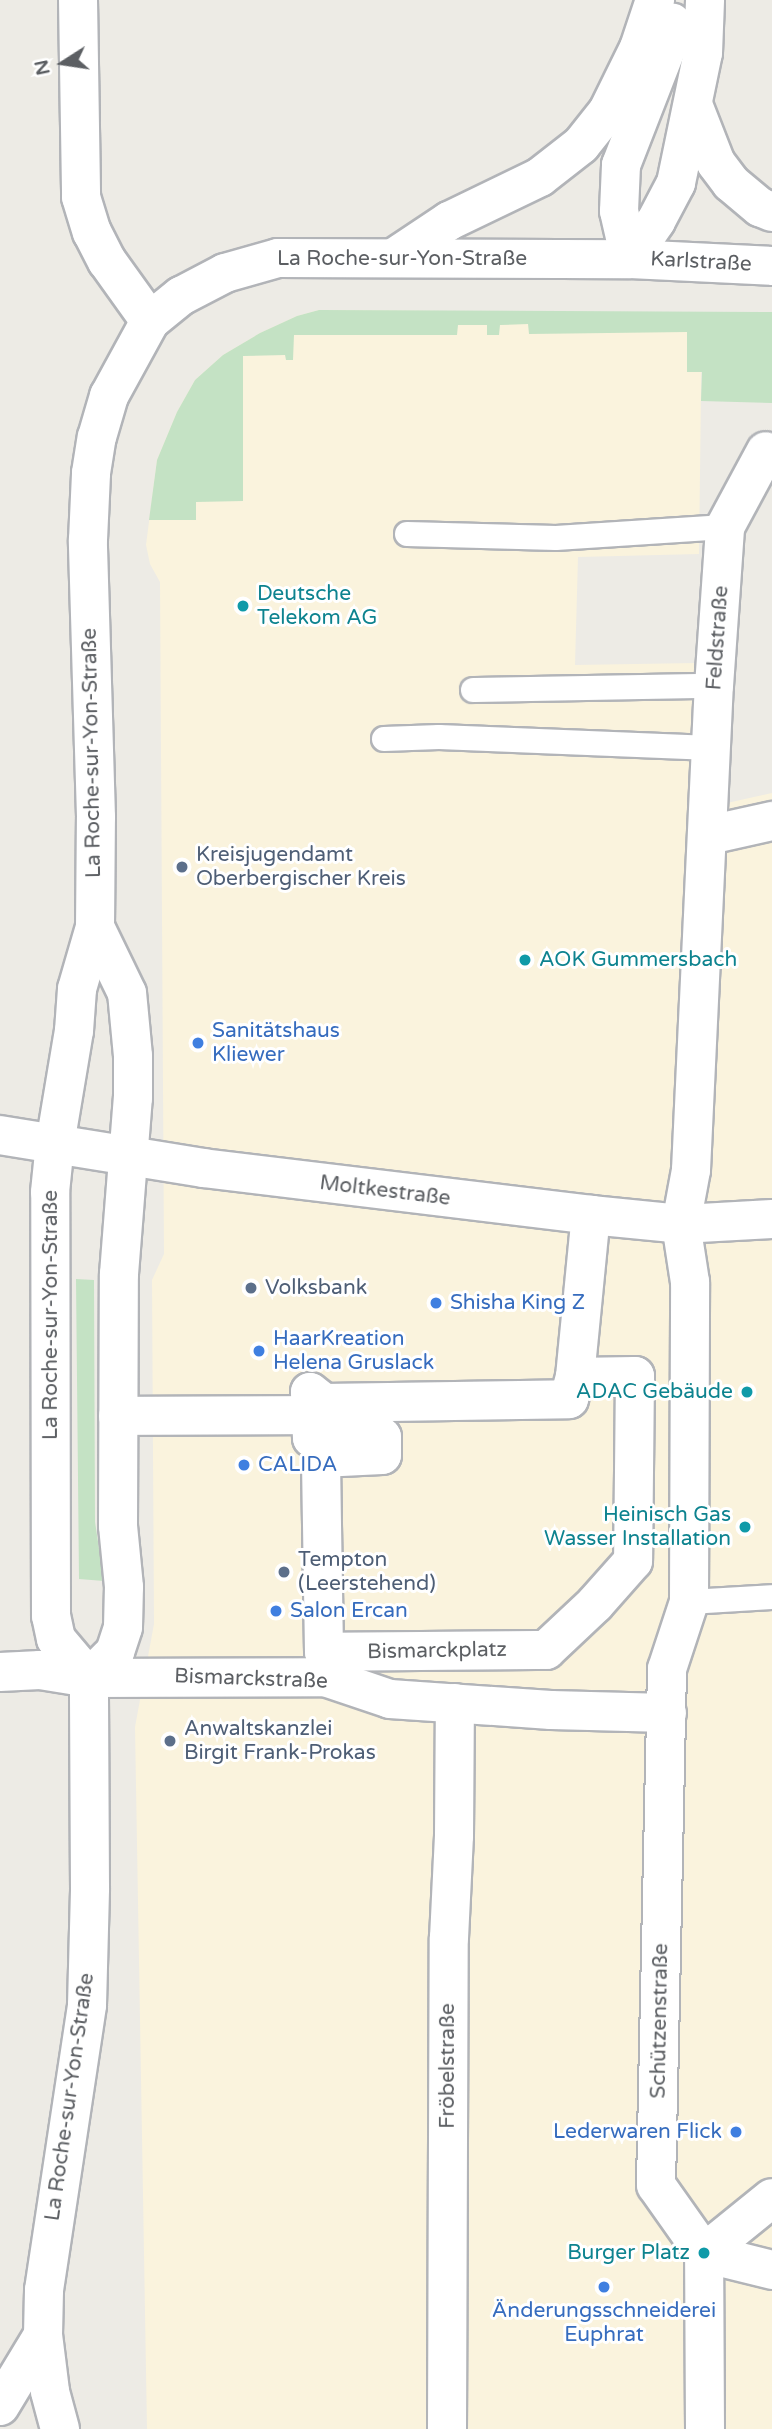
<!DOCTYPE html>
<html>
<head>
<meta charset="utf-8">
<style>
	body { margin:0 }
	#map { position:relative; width:772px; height:2429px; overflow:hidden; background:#edebe5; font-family:"Varela Round",sans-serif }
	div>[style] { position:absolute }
	.commercial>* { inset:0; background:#faf3dd }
	.green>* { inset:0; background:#c4e2c4 }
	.roads { filter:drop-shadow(2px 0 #b2b4b8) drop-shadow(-2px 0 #b2b4b8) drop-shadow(0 2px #b2b4b8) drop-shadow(0 -2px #b2b4b8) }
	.lane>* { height:24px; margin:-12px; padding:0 12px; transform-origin:12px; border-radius:12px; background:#fff }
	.street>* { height:38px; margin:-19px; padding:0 19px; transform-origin:19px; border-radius:19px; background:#fff }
	.secondary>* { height:38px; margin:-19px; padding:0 19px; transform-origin:19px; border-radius:19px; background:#fff }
	.dots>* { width:19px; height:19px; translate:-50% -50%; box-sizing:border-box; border:4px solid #fff; border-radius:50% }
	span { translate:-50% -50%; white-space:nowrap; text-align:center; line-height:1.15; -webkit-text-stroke:6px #fff; paint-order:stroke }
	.street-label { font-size:21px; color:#5c5f63 }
	.culture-label { font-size:21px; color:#0d838f }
	.left { translate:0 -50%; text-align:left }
	.right { translate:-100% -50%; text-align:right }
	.service-label { font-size:21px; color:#4e5e75 }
	.shop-label { font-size:21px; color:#366cbe }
	.north { position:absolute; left:28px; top:28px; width:70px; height:70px; -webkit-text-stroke:5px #fff; paint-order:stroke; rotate:258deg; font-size:19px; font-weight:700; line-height:28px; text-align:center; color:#5c5f63 }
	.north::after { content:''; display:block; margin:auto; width:24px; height:32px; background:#5c5f63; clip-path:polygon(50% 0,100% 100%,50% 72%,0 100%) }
</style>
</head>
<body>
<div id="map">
	<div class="commercial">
		<div style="clip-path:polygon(319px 310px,702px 313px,699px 554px,578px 557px,575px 665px,696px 663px,691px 811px,772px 793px,772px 2429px,147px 2429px,135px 1727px,154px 1624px,152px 1280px,164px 1254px,160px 582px,150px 564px,146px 545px,157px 460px,177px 412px,195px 380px,223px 355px,260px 333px,297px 316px)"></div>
	</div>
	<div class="green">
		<div style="clip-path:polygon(319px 310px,772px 312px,772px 403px,701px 401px,702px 372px,687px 372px,687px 332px,529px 334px,528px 324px,500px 325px,499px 335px,487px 335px,487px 325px,458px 325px,457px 335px,294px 335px,293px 360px,286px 360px,285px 355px,243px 356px,243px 501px,196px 502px,196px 520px,149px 520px,157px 460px,177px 412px,195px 380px,223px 355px,260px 333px,297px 316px)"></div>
		<div style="clip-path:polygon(76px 1279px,94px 1280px,95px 1522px,104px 1581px,79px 1579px)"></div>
	</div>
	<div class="roads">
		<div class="lane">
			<div style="left:407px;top:534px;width:149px;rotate:1.5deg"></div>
			<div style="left:556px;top:538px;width:169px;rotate:-3.7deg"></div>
			<div style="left:473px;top:690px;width:241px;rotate:-1deg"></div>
			<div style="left:384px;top:739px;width:55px;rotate:-2.1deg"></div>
			<div style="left:439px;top:737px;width:273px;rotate:2.3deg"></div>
			<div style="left:689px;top:1602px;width:83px;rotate:-3.4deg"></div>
		</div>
		<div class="street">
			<div style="left:78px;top:0;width:197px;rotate:89.1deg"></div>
			<div style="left:81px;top:197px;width:37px;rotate:73deg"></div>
			<div style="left:92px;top:232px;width:33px;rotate:63deg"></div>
			<div style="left:107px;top:261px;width:74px;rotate:54.4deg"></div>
			<div style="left:694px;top:107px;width:60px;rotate:68.6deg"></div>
			<div style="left:716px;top:163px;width:25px;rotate:53deg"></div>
			<div style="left:731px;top:183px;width:38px;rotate:40deg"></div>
			<div style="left:760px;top:207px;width:13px;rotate:23deg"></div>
			<div style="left:395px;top:257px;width:65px;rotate:-33.7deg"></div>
			<div style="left:449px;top:221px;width:101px;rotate:-25.8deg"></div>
			<div style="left:540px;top:177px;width:52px;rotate:-38deg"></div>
			<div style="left:581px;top:145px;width:43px;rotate:-51.5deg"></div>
			<div style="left:608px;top:111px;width:70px;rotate:-63.8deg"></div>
			<div style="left:639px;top:48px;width:51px;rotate:-71.6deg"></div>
			<div style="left:630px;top:259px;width:46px;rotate:-55.6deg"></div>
			<div style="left:656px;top:221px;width:43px;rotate:-62.2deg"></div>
			<div style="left:676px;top:183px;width:133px;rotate:-78.3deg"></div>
			<div style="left:703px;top:53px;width:53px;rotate:-87.8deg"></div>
			<div style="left:630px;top:259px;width:49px;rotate:-102.9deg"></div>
			<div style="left:619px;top:211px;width:46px;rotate:-87.5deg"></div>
			<div style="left:621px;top:165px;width:127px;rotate:-68.7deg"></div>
			<div style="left:667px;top:47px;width:25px;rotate:-78deg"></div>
			<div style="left:709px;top:835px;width:65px;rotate:-12.5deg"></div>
			<div style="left:0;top:1135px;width:206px;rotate:9.2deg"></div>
			<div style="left:203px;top:1168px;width:391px;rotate:6.9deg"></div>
			<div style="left:591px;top:1215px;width:90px;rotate:5.7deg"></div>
			<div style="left:681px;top:1224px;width:91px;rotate:-3.1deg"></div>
			<div style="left:635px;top:1376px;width:185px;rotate:90.6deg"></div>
			<div style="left:633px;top:1561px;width:57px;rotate:131.5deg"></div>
			<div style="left:595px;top:1604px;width:67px;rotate:136.8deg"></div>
			<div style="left:546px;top:1650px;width:222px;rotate:179.5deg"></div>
			<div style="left:324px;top:1652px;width:194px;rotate:-90.9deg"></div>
			<div style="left:321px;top:1458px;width:61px;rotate:-2.8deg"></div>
			<div style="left:382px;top:1455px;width:18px;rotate:-90deg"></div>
			<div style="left:382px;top:1437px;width:70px;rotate:179.2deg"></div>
			<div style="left:312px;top:1438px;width:46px;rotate:-92.5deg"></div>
			<div style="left:310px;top:1392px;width:18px;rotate:38deg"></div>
			<div style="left:324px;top:1403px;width:245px;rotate:-0.9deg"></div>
			<div style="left:569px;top:1399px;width:23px;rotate:-75deg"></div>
			<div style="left:575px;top:1377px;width:60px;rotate:-1deg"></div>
			<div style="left:575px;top:1377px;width:163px;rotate:-84.4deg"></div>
			<div style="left:118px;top:1416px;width:193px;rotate:-0.3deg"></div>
			<div style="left:0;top:1672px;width:40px;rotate:-2.9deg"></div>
			<div style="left:40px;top:1670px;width:50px;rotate:9.3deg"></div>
			<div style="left:89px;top:1678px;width:236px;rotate:-0.2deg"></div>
			<div style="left:325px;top:1677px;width:69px;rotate:18.7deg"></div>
			<div style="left:390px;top:1699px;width:161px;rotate:3.9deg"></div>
			<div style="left:551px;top:1710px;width:116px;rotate:1.5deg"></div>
			<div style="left:704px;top:2253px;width:87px;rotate:-39deg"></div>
			<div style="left:704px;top:2253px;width:70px;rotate:14deg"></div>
			<div style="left:0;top:2406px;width:83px;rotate:-58.8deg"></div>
			<div style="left:447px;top:2429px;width:491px;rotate:-89.8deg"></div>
			<div style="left:449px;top:1938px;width:102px;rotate:-87.2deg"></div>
			<div style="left:454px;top:1836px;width:133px;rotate:-89.6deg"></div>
			<div style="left:705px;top:2429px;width:176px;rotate:-90.3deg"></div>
			<div style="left:704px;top:2253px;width:83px;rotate:-125.2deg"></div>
			<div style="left:656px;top:2185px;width:516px;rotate:-88.78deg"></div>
			<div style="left:667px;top:1669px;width:71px;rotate:-71.8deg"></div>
			<div style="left:689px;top:1602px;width:320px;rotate:-89.8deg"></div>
			<div style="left:690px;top:1282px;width:59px;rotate:-98.8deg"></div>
			<div style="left:681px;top:1224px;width:55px;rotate:-79.5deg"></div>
			<div style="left:691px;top:1170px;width:485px;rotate:-87.3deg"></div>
			<div style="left:714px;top:686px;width:159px;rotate:-86deg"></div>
			<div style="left:725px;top:527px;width:86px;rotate:-61.7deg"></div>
		</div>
		<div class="secondary">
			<div style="left:89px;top:1678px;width:37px;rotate:-45deg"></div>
			<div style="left:115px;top:1652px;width:26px;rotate:-72deg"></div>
			<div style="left:123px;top:1627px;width:40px;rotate:-88.6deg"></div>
			<div style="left:124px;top:1587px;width:61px;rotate:-95.6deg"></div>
			<div style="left:118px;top:1526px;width:252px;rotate:-89.8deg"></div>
			<div style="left:119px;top:1274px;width:177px;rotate:-85.5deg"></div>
			<div style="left:133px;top:1098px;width:42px;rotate:-90deg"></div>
			<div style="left:133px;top:1056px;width:63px;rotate:-95.4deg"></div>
			<div style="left:127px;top:993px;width:73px;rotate:-115.9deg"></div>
			<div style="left:60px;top:2429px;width:39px;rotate:-105deg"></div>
			<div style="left:50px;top:2391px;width:56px;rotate:-97.1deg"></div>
			<div style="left:43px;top:2335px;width:45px;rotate:-88.7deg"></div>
			<div style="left:44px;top:2290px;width:288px;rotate:-81.4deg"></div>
			<div style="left:87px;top:2005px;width:117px;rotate:-88.5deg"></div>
			<div style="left:90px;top:1888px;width:210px;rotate:-90.3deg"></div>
			<div style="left:89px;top:1678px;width:51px;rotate:-130.2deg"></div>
			<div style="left:56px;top:1639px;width:24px;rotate:-102deg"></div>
			<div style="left:51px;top:1616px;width:424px;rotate:-90.1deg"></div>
			<div style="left:50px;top:1192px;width:48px;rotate:-84.1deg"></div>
			<div style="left:55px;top:1144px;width:115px;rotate:-80.5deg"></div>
			<div style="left:74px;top:1031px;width:42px;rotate:-85.9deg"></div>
			<div style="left:77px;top:989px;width:65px;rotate:-73.8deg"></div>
			<div style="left:95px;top:927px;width:110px;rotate:-89.5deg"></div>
			<div style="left:96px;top:817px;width:277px;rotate:-91.7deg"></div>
			<div style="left:88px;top:540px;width:67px;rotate:-87.4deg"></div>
			<div style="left:91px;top:473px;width:36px;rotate:-81deg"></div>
			<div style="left:97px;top:437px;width:43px;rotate:-73.7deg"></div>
			<div style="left:109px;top:396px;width:85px;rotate:-61.3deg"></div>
			<div style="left:150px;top:321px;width:40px;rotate:-39deg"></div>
			<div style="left:181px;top:296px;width:50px;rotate:-27.6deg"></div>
			<div style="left:225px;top:273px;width:55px;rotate:-15.8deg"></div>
			<div style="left:278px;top:258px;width:352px;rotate:0.2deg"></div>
			<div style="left:630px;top:259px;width:142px;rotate:2.8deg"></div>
		</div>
	</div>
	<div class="dots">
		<div style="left:243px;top:606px;background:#0f9aa8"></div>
		<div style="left:182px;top:867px;background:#5c6f8a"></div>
		<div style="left:525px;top:960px;background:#0f9aa8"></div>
		<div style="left:198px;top:1043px;background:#3f7fe0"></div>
		<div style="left:251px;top:1288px;background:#5c6f8a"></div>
		<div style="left:436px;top:1303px;background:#3f7fe0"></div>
		<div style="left:259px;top:1351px;background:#3f7fe0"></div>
		<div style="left:747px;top:1392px;background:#0f9aa8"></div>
		<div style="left:244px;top:1465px;background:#3f7fe0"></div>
		<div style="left:745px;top:1527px;background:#0f9aa8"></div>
		<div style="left:284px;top:1572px;background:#5c6f8a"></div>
		<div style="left:276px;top:1611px;background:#3f7fe0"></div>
		<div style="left:170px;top:1741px;background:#5c6f8a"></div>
		<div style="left:736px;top:2132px;background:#3f7fe0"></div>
		<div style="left:704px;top:2253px;background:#0f9aa8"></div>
		<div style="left:604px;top:2287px;background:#3f7fe0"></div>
	</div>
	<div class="street-label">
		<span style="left:402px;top:259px">La Roche-sur-Yon-Straße</span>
		<span style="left:701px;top:262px;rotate:3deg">Karlstraße</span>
		<span style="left:718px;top:638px;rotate:-86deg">Feldstraße</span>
		<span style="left:92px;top:753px;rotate:-91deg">La Roche-sur-Yon-Straße</span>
		<span style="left:385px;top:1191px;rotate:7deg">Moltkestraße</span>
		<span style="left:51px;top:1315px;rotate:-90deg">La Roche-sur-Yon-Straße</span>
		<span style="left:437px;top:1651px;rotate:-1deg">Bismarckplatz</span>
		<span style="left:251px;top:1679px;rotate:2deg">Bismarckstraße</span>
		<span style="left:660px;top:2021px;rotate:-89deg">Schützenstraße</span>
		<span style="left:448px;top:2066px;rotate:-90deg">Fröbelstraße</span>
		<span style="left:70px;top:2097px;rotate:-82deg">La Roche-sur-Yon-Straße</span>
	</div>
	<div class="culture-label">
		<span class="left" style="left:257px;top:606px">Deutsche<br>Telekom AG</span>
		<span class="left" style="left:539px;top:960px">AOK Gummersbach</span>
		<span class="right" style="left:733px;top:1392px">ADAC Gebäude</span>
		<span class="right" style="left:731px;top:1527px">Heinisch Gas<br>Wasser Installation</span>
		<span class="right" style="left:690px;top:2253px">Burger Platz</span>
	</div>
	<div class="service-label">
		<span class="left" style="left:196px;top:867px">Kreisjugendamt<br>Oberbergischer Kreis</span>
		<span class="left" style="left:265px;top:1288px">Volksbank</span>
		<span class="left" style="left:298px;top:1572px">Tempton<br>(Leerstehend)</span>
		<span class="left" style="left:184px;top:1741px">Anwaltskanzlei<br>Birgit Frank-Prokas</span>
	</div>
	<div class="shop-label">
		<span class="left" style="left:212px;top:1043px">Sanitätshaus<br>Kliewer</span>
		<span class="left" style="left:450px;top:1303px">Shisha King Z</span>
		<span class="left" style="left:273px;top:1351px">HaarKreation<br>Helena Gruslack</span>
		<span class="left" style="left:258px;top:1465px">CALIDA</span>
		<span class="left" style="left:290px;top:1611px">Salon Ercan</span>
		<span class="right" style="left:722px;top:2132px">Lederwaren Flick</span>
		<span style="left:604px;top:2323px">Änderungsschneiderei<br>Euphrat</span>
	</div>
	<div class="north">N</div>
</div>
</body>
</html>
